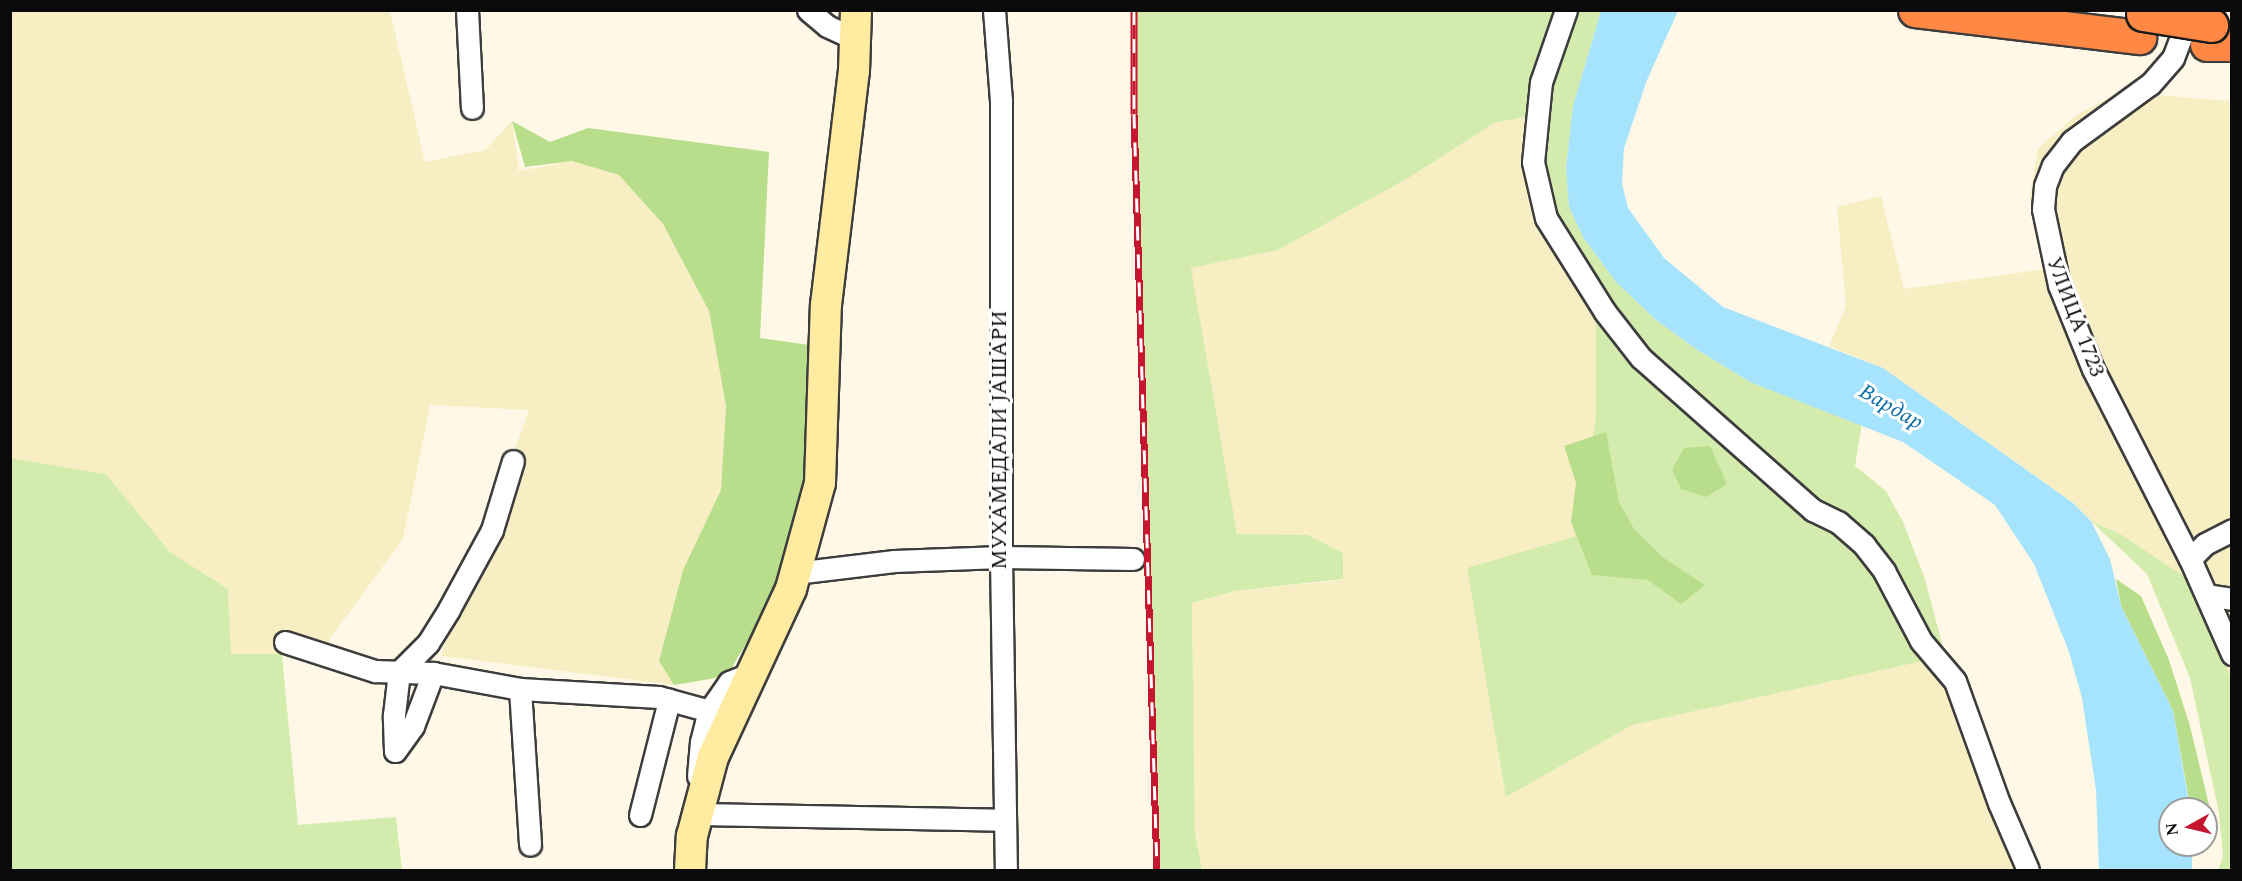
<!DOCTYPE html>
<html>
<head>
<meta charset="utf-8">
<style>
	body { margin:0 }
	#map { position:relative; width:2242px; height:881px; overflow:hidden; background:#fff8e6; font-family:Spectral,serif }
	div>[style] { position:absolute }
	.farmland>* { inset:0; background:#f7eec4 }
	.green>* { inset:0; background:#d3ecad }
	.forest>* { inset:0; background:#b8de8b }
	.water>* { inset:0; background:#a6e3fc }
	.roads { filter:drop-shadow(2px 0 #3d3d3d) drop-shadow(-2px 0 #3d3d3d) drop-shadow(0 2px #3d3d3d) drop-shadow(0 -2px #3d3d3d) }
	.minor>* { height:21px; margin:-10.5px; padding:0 10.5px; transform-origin:10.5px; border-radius:10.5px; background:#fff }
	.secondary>* { height:30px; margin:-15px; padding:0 15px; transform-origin:15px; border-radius:15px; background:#ffeca1 }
	.motorway>* { height:33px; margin:-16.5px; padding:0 16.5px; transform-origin:16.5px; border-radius:16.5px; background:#ff8944 }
	.rail>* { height:7px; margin-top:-3.5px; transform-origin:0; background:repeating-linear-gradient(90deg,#fff 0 14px,#c4172f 0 28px); box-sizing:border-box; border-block:2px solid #c4172f }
	.bridges { filter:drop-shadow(2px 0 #1b1b1b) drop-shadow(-2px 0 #1b1b1b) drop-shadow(0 2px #1b1b1b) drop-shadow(0 -2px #1b1b1b) }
	.motorway-bridge>* { height:33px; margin:-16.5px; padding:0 16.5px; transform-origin:16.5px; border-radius:16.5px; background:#ff8944 }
	span { translate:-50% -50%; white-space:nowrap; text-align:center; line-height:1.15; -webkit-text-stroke:6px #fff; paint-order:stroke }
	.street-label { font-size:21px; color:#0a0a0a }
	.water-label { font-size:22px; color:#0a6ea4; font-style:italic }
	.frame { position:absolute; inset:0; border:12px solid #0a0a0a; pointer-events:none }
	.north { position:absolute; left:2158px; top:797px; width:60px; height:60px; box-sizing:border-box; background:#fff; border:2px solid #9d9d9d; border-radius:50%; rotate:262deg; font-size:16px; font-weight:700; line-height:24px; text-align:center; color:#0a0a0a }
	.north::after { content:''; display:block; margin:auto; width:21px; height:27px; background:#c4172f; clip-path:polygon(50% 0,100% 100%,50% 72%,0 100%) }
</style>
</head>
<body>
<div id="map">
	<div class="farmland">
		<div style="clip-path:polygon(10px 11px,390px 11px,425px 162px,485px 150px,512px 121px,519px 171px,572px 161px,619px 175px,663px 224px,709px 311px,726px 406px,721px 490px,683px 570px,659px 661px,674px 685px,441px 656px,529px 410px,430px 405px,403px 539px,323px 648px,282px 654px,231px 654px,228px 589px,170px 552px,106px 474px,11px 458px)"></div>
		<div style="clip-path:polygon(2120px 92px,2231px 101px,2231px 679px,2194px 583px,2122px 535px,2091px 521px,2073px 503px,1883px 368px,1829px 346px,1846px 307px,1837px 207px,1881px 196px,1904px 289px,2044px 269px,2030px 196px,2038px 149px,2075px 116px)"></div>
		<div style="clip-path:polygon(1543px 113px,1596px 298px,1596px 414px,1580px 535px,1506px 797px,1632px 725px,1937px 658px,2028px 870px,1202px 870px,1195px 833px,1192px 603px,1235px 591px,1342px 580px,1343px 553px,1308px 535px,1237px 534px,1190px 268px,1278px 250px,1410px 177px,1494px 123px)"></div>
	</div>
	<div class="green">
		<div style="clip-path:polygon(1134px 11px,1601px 11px,1573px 106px,1566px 168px,1569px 207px,1583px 237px,1616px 282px,1656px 320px,1696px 349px,1750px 382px,1862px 423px,1855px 466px,1886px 491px,1903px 522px,1924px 576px,1943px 647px,1937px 658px,1632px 725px,1506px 797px,1467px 568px,1580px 535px,1596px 414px,1596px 298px,1538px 185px,1543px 113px,1494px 123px,1410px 177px,1278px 250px,1191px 268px,1237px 534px,1308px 535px,1343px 553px,1343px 579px,1235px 591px,1192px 603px,1195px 833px,1202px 870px,1156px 870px)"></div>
		<div style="clip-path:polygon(11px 458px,106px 474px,170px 552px,228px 589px,231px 654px,282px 654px,298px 825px,396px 817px,402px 870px,11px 870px)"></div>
		<div style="clip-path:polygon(2091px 521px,2122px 535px,2194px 583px,2231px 679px,2232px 867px,2225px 870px,2218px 870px,2223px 856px,2219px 813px,2190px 678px,2147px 574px)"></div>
	</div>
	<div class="forest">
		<div style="clip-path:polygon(512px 121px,550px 142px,588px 128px,769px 152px,760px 338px,816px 346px,809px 492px,780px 585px,727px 676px,674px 685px,659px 661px,683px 570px,721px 490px,726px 406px,709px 311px,663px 224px,619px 175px,572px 161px,525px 167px)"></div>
		<div style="clip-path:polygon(1606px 432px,1619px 502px,1634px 529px,1665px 559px,1705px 585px,1681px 604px,1648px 580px,1592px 575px,1571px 522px,1576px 483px,1564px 446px)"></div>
		<div style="clip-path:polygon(1710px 446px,1727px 484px,1706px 497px,1681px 489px,1672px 470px,1684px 448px)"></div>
		<div style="clip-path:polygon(2116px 579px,2141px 596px,2169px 660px,2190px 726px,2209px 805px,2189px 800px,2173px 711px,2121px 606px)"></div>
	</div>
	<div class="water">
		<div style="clip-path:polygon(1601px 11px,1678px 11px,1647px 80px,1624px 148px,1622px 184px,1628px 208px,1664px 258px,1723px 307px,1883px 368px,2073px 503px,2091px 521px,2110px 559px,2121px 606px,2173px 711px,2190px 809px,2170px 809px,2170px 845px,2192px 845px,2192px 870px,2099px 870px,2096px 790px,2082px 698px,2069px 652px,2034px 564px,1995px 505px,1903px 442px,1750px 382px,1696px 349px,1656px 320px,1616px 282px,1583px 237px,1569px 207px,1566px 168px,1573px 106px)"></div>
	</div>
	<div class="roads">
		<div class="minor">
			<div style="left:467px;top:10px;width:98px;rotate:87.1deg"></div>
			<div style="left:808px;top:10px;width:25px;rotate:40deg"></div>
			<div style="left:827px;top:26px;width:31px;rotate:25deg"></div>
			<div style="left:994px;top:10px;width:90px;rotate:85.6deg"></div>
			<div style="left:1001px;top:100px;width:457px;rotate:90deg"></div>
			<div style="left:1001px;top:557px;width:313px;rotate:89.1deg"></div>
			<div style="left:1566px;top:10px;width:76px;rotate:109.1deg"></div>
			<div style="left:1541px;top:82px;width:80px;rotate:95.7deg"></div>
			<div style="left:1533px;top:162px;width:57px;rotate:76.9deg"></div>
			<div style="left:1546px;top:218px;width:111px;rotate:57.9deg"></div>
			<div style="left:1605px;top:312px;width:58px;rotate:52deg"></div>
			<div style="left:1641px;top:358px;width:230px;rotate:41.5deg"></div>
			<div style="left:1813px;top:510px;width:28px;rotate:26deg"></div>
			<div style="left:1838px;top:522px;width:35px;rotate:41deg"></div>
			<div style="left:1864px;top:545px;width:33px;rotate:52deg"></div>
			<div style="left:1884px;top:571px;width:79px;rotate:62.1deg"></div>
			<div style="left:1921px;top:641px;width:52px;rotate:49.6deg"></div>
			<div style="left:1955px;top:681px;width:130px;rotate:70.2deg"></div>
			<div style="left:1999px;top:803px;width:73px;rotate:66.6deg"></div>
			<div style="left:2191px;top:11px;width:50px;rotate:111deg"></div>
			<div style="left:2173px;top:58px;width:35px;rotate:131deg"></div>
			<div style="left:2150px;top:84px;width:97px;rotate:143.8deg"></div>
			<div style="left:2072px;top:141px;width:31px;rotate:128deg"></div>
			<div style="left:2053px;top:165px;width:22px;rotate:111deg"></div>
			<div style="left:2045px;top:186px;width:23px;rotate:95deg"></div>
			<div style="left:2043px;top:209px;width:78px;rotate:78.1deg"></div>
			<div style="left:2059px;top:285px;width:91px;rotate:68deg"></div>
			<div style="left:2093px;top:369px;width:213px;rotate:63deg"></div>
			<div style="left:2190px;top:559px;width:104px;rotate:66.1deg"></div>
			<div style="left:2190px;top:559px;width:21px;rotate:-45deg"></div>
			<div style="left:2205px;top:544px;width:30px;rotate:-27deg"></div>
			<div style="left:795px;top:573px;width:100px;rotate:-6.9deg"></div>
			<div style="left:894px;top:561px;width:107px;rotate:-2.1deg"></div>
			<div style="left:1001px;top:557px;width:132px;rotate:0.9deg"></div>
			<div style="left:2207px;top:595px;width:25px;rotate:9deg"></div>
			<div style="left:285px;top:642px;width:95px;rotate:17.9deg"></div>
			<div style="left:375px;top:671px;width:58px;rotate:2deg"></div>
			<div style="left:433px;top:673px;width:88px;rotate:10.4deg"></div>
			<div style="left:520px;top:689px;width:139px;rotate:3.3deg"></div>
			<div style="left:659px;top:697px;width:52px;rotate:15.6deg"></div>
			<div style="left:520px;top:689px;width:156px;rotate:86.3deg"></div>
			<div style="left:395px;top:751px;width:36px;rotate:-92deg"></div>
			<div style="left:394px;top:715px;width:43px;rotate:-83.4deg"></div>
			<div style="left:399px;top:672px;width:41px;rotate:-45deg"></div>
			<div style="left:428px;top:643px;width:40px;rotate:-58deg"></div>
			<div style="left:449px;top:609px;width:90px;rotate:-61.4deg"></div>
			<div style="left:492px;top:530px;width:72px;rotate:-73.1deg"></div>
			<div style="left:395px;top:751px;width:31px;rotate:-54deg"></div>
			<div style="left:413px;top:726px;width:57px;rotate:-69.3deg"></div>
			<div style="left:698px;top:776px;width:34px;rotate:-85deg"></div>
			<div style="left:701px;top:742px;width:32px;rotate:-76deg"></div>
			<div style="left:709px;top:711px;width:35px;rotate:-55deg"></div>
			<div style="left:729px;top:682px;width:25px;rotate:-21deg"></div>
			<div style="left:697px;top:814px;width:308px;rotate:1.1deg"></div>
			<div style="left:640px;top:815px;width:119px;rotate:-75.8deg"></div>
		</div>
		<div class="secondary">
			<div style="left:690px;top:870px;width:34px;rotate:-87deg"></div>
			<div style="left:692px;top:836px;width:82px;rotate:-75.1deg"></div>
			<div style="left:713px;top:757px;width:185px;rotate:-65.1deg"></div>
			<div style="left:791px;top:589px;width:110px;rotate:-74.7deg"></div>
			<div style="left:820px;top:483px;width:178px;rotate:-88.1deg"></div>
			<div style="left:826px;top:305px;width:236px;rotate:-83.2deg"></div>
			<div style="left:854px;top:71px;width:61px;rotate:-88.1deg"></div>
		</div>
		<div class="motorway">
			<div style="left:1915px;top:10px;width:226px;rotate:6.9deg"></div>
			<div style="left:2207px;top:44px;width:25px"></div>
		</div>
	</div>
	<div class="rail">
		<div style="left:1134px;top:10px;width:104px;rotate:90deg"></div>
		<div style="left:1134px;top:114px;width:756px;rotate:88.26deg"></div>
	</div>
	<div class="bridges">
		<div class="motorway-bridge">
			<div style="left:2143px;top:14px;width:69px;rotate:9.2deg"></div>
		</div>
	</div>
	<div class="street-label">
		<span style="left:2075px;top:317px;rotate:69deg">УЛИЦА 1723</span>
		<span style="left:1000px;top:440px;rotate:-90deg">МУХАМЕДАЛИ ЈАШАРИ</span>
	</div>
	<div class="water-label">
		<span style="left:1891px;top:407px;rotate:30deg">Вардар</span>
	</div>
	<div class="frame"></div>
	<div class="north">N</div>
</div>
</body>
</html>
